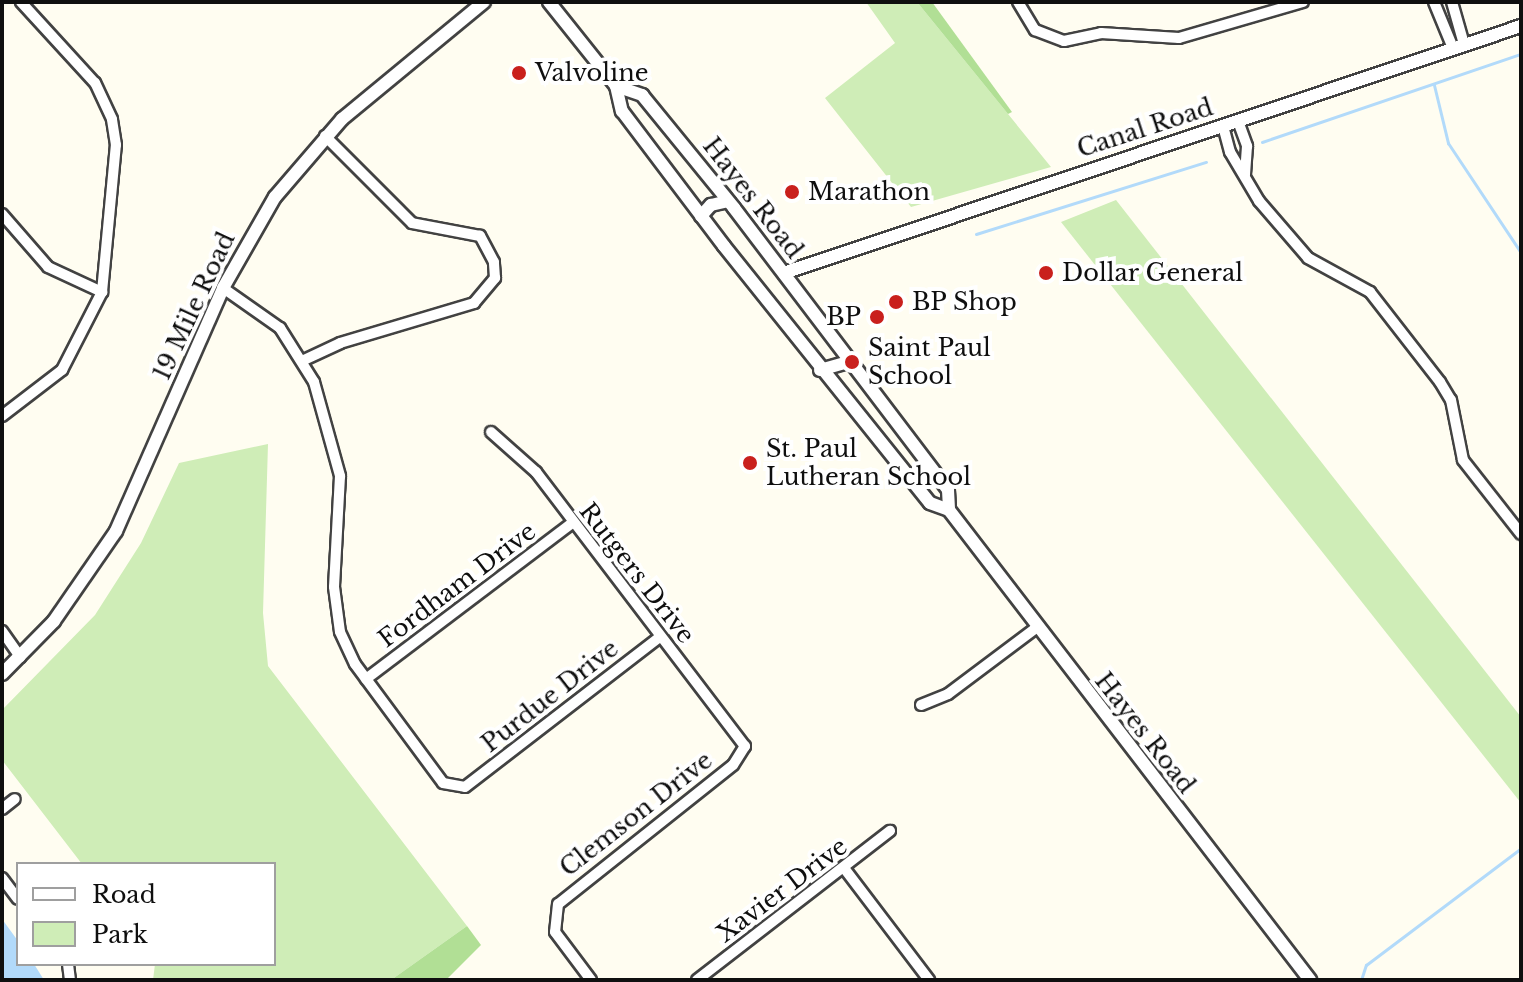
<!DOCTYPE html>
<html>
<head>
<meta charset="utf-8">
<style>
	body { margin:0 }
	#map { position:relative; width:1523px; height:982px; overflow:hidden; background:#fffdf1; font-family:"Libre Baskerville",serif }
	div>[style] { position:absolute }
	.green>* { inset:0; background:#cfedb7 }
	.forest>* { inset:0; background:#b1df95 }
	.water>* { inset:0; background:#b2dafa }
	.stream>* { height:3px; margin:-1.5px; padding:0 1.5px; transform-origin:1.5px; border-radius:1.5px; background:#b2dafa }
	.roads { filter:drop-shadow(2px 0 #424242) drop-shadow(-2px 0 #424242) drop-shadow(0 2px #424242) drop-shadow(0 -2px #424242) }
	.minor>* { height:10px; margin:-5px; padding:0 5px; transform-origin:5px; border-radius:5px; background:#fff }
	.tertiary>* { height:12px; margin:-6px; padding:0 6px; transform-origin:6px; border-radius:6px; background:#fff }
	.dots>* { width:22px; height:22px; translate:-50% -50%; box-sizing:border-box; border:4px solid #fff; border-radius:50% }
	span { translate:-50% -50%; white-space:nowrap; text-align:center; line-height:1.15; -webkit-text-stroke:8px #fff; paint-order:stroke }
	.poi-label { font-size:24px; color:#0f0f0f }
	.left { translate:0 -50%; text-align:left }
	.right { translate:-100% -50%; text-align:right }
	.street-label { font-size:24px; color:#0f0f0f }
	.frame { position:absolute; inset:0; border:4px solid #0f0f0f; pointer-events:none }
	.legend { position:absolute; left:16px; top:862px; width:260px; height:104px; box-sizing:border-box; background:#fff; border:2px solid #9f9f9f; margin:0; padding:10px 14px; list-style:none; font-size:24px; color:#0f0f0f }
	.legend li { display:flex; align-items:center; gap:16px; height:40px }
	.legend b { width:40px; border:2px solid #9f9f9f }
</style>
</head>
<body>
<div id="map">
	<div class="green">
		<div style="clip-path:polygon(866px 2px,917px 2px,1051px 167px,911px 207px,825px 98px,895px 43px)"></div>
		<div style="clip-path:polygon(1116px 200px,1521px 717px,1521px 803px,1061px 222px)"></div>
		<div style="clip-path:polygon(268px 444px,263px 613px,268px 666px,467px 926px,391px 980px,153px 980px,155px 964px,274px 964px,274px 864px,82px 864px,2px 760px,2px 710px,95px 615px,141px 543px,179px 463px)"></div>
	</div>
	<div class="forest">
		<div style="clip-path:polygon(917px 2px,932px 2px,1012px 112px,1008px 114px)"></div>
		<div style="clip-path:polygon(467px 926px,481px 945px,446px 980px,391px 980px)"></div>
	</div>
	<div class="water">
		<div style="clip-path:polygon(2px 919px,18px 941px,18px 964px,34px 964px,44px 980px,2px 980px)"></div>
	</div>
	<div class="stream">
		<div style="left:1434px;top:85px;width:60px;rotate:76.4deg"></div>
		<div style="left:1448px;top:143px;width:132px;rotate:56.4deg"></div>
		<div style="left:1262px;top:142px;width:274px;rotate:-18.8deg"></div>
		<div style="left:976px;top:234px;width:241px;rotate:-17.4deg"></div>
		<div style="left:1361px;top:980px;width:16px;rotate:-72deg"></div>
		<div style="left:1366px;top:965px;width:194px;rotate:-37deg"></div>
	</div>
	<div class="roads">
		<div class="minor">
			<div style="left:1018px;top:2px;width:33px;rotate:59deg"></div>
			<div style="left:1035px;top:30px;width:31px;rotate:21deg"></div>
			<div style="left:1064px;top:41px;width:38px;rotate:-12deg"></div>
			<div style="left:1101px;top:33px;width:78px;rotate:3.7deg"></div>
			<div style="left:1179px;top:38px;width:129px;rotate:-16.2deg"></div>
			<div style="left:1434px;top:2px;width:50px;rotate:67.6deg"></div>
			<div style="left:1452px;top:2px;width:44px;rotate:74.1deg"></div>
			<div style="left:1238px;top:121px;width:27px;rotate:70deg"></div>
			<div style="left:1247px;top:146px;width:29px;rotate:94deg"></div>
			<div style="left:1223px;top:126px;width:27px;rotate:75deg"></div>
			<div style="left:1230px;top:152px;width:57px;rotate:59.4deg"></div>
			<div style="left:1259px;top:201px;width:75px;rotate:49.3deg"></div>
			<div style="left:1308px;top:258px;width:71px;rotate:28.7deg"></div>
			<div style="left:1370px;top:292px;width:114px;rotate:52.1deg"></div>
			<div style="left:1440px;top:382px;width:21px;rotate:59deg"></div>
			<div style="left:1451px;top:400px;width:61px;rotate:78.7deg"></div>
			<div style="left:1463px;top:460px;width:94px;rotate:51.9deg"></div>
			<div style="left:2px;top:214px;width:70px;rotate:49deg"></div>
			<div style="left:48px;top:267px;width:60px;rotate:24.8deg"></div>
			<div style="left:223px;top:288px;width:70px;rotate:35.1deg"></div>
			<div style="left:280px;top:328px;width:64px;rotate:57.8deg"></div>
			<div style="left:314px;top:382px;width:98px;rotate:74.5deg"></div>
			<div style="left:340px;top:476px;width:111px;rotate:93.1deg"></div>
			<div style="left:334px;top:587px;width:45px;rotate:82.4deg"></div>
			<div style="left:340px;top:632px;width:35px;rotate:65deg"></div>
			<div style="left:355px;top:664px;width:148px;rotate:53.5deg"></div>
			<div style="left:443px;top:783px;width:22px;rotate:10deg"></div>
			<div style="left:465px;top:787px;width:246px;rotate:-37.6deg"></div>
			<div style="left:304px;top:360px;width:40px;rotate:-25deg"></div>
			<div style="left:340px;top:343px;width:140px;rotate:-16.6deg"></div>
			<div style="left:474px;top:303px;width:33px;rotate:-50deg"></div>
			<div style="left:495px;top:278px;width:16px;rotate:-94deg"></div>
			<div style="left:494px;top:262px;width:30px;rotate:-118deg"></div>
			<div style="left:480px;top:236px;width:69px;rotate:-169.2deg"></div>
			<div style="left:412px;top:223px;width:123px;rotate:-135deg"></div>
			<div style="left:2px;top:416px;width:76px;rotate:-37.5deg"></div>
			<div style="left:62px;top:370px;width:88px;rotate:-62.9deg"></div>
			<div style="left:102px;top:292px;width:148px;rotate:-84.6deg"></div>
			<div style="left:116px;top:145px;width:26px;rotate:-99deg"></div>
			<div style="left:112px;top:119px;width:40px;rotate:-115deg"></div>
			<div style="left:95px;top:83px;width:110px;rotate:-132.4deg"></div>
			<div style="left:491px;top:432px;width:60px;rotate:41.6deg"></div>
			<div style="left:536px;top:472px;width:345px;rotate:52.7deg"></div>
			<div style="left:745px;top:746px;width:22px;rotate:122deg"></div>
			<div style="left:733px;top:765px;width:223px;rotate:141.5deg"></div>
			<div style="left:558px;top:904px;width:28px;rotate:96deg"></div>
			<div style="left:555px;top:932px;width:60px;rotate:53.1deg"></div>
			<div style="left:2px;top:631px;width:32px;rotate:55deg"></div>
			<div style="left:366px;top:679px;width:258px;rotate:-37.1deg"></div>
			<div style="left:921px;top:705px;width:29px;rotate:-22deg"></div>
			<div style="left:948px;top:694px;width:110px;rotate:-36.9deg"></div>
			<div style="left:2px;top:809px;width:16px;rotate:-38deg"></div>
			<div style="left:844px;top:868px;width:141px;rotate:52.8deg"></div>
			<div style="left:2px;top:878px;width:26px;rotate:53deg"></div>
			<div style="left:68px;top:964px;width:16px;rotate:83deg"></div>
			<div style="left:697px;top:980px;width:244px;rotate:-37.7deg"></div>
		</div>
		<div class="tertiary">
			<div style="left:549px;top:2px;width:107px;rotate:51.4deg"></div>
			<div style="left:616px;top:86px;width:26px;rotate:77deg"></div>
			<div style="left:622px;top:111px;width:169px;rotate:52.9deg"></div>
			<div style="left:724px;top:246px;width:329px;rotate:51.3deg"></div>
			<div style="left:930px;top:503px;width:20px;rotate:20deg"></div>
			<div style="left:949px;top:510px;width:593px;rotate:52.47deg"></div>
			<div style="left:616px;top:86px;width:28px;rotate:19deg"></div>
			<div style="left:642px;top:95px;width:146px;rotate:50.8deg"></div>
			<div style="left:734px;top:208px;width:354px;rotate:52.8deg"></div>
			<div style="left:948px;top:490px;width:20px;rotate:87deg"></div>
			<div style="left:701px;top:216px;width:15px;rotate:-48deg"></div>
			<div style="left:711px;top:205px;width:17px;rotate:-13deg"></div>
			<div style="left:784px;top:273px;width:777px;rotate:-18.53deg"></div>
			<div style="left:820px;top:370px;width:32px;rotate:-16deg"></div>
			<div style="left:2px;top:674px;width:74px;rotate:-45.5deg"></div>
			<div style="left:54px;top:621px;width:109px;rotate:-55.4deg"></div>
			<div style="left:116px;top:531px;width:266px;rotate:-66.2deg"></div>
			<div style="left:223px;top:288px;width:105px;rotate:-60.3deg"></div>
			<div style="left:275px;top:197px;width:103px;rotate:-49.3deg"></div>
			<div style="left:342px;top:119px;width:184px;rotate:-39.5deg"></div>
		</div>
	</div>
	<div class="dots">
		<div style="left:519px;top:73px;background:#c9201d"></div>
		<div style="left:792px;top:192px;background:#c9201d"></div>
		<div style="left:1046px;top:273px;background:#c9201d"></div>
		<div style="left:896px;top:302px;background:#c9201d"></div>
		<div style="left:877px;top:317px;background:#c9201d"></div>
		<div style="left:852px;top:362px;background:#c9201d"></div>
		<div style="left:750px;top:463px;background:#c9201d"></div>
	</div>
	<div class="poi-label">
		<span class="left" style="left:535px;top:73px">Valvoline</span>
		<span class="left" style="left:808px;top:192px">Marathon</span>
		<span class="left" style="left:1062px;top:273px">Dollar General</span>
		<span class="left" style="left:912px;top:302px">BP Shop</span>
		<span class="right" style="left:861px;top:317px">BP</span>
		<span class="left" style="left:868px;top:362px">Saint Paul<br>School</span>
		<span class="left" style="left:766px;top:463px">St. Paul<br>Lutheran School</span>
	</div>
	<div class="street-label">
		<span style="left:1145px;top:128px;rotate:-18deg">Canal Road</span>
		<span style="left:753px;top:198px;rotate:52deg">Hayes Road</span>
		<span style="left:194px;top:306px;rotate:-65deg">19 Mile Road</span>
		<span style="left:637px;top:573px;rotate:52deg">Rutgers Drive</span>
		<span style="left:457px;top:585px;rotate:-37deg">Fordham Drive</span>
		<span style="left:550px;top:696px;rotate:-38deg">Purdue Drive</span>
		<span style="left:1145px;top:733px;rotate:52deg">Hayes Road</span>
		<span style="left:636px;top:814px;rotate:-38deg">Clemson Drive</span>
		<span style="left:782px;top:890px;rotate:-37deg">Xavier Drive</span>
	</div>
	<div class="frame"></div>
	<ul class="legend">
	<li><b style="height:10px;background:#fff"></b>Road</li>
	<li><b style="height:22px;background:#cfedb7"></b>Park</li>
	</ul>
</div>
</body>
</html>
